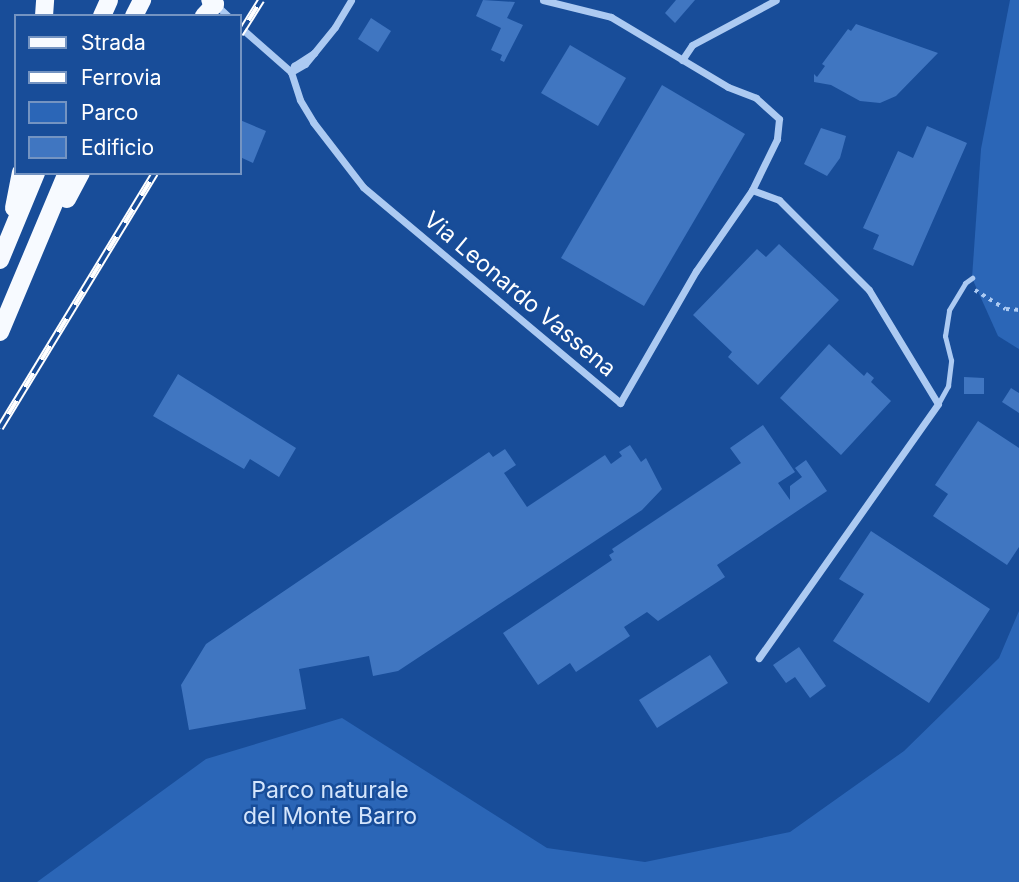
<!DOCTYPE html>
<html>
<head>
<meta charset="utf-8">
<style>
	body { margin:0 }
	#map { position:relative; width:1019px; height:882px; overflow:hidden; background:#184d99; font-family:Inter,sans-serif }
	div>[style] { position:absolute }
	.green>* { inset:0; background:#2b66b7 }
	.building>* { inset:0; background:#4076c1 }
	.path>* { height:3.5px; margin-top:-1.75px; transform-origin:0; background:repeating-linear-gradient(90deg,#accaf2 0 3.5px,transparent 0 8.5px) }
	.service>* { height:5px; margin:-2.5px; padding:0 2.5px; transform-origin:2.5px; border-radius:2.5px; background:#accaf2 }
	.minor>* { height:7px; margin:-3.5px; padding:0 3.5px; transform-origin:3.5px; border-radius:3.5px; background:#accaf2 }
	.primary>* { height:18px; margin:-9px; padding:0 9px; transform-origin:9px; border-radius:9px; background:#f7faff }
	.rail>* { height:8px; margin-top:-4px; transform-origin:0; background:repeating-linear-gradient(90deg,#184d99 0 16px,#fff 0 32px); box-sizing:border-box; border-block:2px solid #fff }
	span { translate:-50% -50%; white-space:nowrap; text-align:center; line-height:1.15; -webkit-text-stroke:5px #184d99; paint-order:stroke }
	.street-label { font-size:23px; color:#fff }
	.park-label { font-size:23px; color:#d4e5fc }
	.legend { position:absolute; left:14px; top:14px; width:228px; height:161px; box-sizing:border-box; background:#184d99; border:2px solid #7494c2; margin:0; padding:9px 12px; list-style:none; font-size:21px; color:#fff }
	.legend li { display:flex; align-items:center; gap:14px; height:35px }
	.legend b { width:35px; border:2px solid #7494c2 }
</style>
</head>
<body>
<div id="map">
	<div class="green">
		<div style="clip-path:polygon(1010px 0,1019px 0,1019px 349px,998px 336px,972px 278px,981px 149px)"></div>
		<div style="clip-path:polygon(1019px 611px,1019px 882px,37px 882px,206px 759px,342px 718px,547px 848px,645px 862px,790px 832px,904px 751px,999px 658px)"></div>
	</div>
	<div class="building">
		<div style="clip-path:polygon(483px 0,515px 2px,507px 18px,523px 25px,504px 62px,500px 60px,502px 55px,491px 50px,501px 28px,476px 16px)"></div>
		<div style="clip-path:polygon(676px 0,695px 0,675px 23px,665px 13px)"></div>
		<div style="clip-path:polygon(371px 18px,391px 31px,378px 52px,358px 39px)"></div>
		<div style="clip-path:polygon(856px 24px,938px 53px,896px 96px,880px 103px,860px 101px,831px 85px,814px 82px,814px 74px,817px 77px,825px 66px,822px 64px,848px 29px,851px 31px)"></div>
		<div style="clip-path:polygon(570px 45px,626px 78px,598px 126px,541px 93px)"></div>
		<div style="clip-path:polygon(662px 85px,745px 134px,644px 306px,561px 258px)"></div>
		<div style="clip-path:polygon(240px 120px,266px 131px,253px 163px,240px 157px)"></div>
		<div style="clip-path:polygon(927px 126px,967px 143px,913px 266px,873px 249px,879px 235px,863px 228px,898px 151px,913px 158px)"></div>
		<div style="clip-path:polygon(821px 128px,846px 136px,840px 158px,827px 176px,804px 164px)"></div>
		<div style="clip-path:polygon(779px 244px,839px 300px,758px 385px,728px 357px,732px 352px,693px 315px,757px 249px,766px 257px)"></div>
		<div style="clip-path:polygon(829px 344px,864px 376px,867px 372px,874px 378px,871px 382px,891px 401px,841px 455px,780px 398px)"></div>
		<div style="clip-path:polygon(178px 374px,296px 448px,279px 477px,250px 459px,244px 469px,153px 416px)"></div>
		<div style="clip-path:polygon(964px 377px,984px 378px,984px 394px,964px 394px)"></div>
		<div style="clip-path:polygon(1011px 388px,1019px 393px,1019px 413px,1002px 402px)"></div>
		<div style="clip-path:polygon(978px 421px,1019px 448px,1019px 547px,1007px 565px,933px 516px,948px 494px,935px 485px)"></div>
		<div style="clip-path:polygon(763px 425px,795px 472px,778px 483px,790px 500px,790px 486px,802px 477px,795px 468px,806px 460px,827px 491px,717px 565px,725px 577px,658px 621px,647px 612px,624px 627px,630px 636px,576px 672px,570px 663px,538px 685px,503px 633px,612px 560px,609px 555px,614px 552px,612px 549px,741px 463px,730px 448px)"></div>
		<div style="clip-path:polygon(630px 445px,641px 462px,646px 458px,662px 489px,642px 510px,398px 671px,373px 676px,369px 656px,299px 669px,306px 709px,189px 730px,181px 685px,206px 644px,489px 452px,493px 457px,505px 449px,516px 465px,504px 473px,527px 507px,605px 455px,611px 464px,622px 456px,619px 452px)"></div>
		<div style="clip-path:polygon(871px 531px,990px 609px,929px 703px,833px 641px,864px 594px,839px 579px)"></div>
		<div style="clip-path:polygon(799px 647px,826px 686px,810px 698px,795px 677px,786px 683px,773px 665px)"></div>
		<div style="clip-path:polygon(710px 655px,728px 683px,657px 728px,639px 700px)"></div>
	</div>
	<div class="path">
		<div style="left:975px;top:290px;width:36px;rotate:32deg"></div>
		<div style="left:1006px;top:309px;width:13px;rotate:4deg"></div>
	</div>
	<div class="service">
		<div style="left:938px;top:404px;width:21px;rotate:-61deg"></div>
		<div style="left:948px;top:386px;width:26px;rotate:-83deg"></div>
		<div style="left:951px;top:360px;width:25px;rotate:-104deg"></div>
		<div style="left:945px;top:336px;width:26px;rotate:-81deg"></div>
		<div style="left:949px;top:310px;width:31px;rotate:-59deg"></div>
		<div style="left:965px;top:283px;width:9px;rotate:-36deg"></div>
	</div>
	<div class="minor">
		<div style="left:543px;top:0;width:70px;rotate:14deg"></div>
		<div style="left:611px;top:17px;width:136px;rotate:30.9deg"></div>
		<div style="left:728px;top:87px;width:30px;rotate:21deg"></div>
		<div style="left:756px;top:98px;width:31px;rotate:42deg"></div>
		<div style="left:779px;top:119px;width:20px;rotate:96deg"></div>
		<div style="left:777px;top:139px;width:57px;rotate:116.1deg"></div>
		<div style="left:215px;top:4px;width:18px;rotate:43deg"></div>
		<div style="left:240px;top:27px;width:68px;rotate:41.4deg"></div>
		<div style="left:314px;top:53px;width:33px;rotate:-51deg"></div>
		<div style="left:335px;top:27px;width:31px;rotate:-59deg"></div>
		<div style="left:314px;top:53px;width:14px;rotate:129deg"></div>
		<div style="left:305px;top:64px;width:16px;rotate:150deg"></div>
		<div style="left:291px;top:72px;width:7px;rotate:-63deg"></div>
		<div style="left:294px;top:66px;width:24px;rotate:-33deg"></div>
		<div style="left:682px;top:60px;width:18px;rotate:-56deg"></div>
		<div style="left:692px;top:45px;width:95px;rotate:-28.2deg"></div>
		<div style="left:291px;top:72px;width:29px;rotate:72deg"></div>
		<div style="left:300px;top:100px;width:26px;rotate:59deg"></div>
		<div style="left:313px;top:122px;width:82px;rotate:52.4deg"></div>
		<div style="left:363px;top:187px;width:336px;rotate:40deg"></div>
		<div style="left:620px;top:403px;width:152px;rotate:-60.1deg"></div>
		<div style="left:696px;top:271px;width:98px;rotate:-55.3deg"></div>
		<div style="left:752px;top:190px;width:29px;rotate:20deg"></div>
		<div style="left:779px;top:200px;width:127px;rotate:45deg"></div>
		<div style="left:869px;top:290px;width:133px;rotate:58.8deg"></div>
		<div style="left:938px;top:404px;width:311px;rotate:125.2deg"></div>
	</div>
	<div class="primary">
		<div style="left:44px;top:16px;width:16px;rotate:-86deg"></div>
		<div style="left:102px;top:16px;width:17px;rotate:-66deg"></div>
		<div style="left:134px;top:16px;width:18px;rotate:-63deg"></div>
		<div style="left:204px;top:16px;width:16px;rotate:-47deg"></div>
		<div style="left:215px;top:4px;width:6px;rotate:-141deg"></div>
		<div style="left:67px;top:199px;width:30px;rotate:-62deg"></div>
		<div style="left:14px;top:208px;width:36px;rotate:-79deg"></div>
		<div style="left:0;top:260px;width:94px;rotate:-67.5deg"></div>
		<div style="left:0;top:332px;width:173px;rotate:-67.2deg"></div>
	</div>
	<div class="rail">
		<div style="left:240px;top:34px;width:40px;rotate:-58deg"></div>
		<div style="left:0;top:428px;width:298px;rotate:-58.7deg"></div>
	</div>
	<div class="street-label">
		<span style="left:520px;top:294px;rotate:40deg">Via Leonardo Vassena</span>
	</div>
	<div class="park-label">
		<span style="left:330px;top:803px">Parco naturale<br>del Monte Barro</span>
	</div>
	<ul class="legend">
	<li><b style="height:9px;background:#f7faff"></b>Strada</li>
	<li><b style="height:9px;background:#fff"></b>Ferrovia</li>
	<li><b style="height:19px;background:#2b66b7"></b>Parco</li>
	<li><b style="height:19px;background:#4076c1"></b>Edificio</li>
	</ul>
</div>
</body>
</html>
